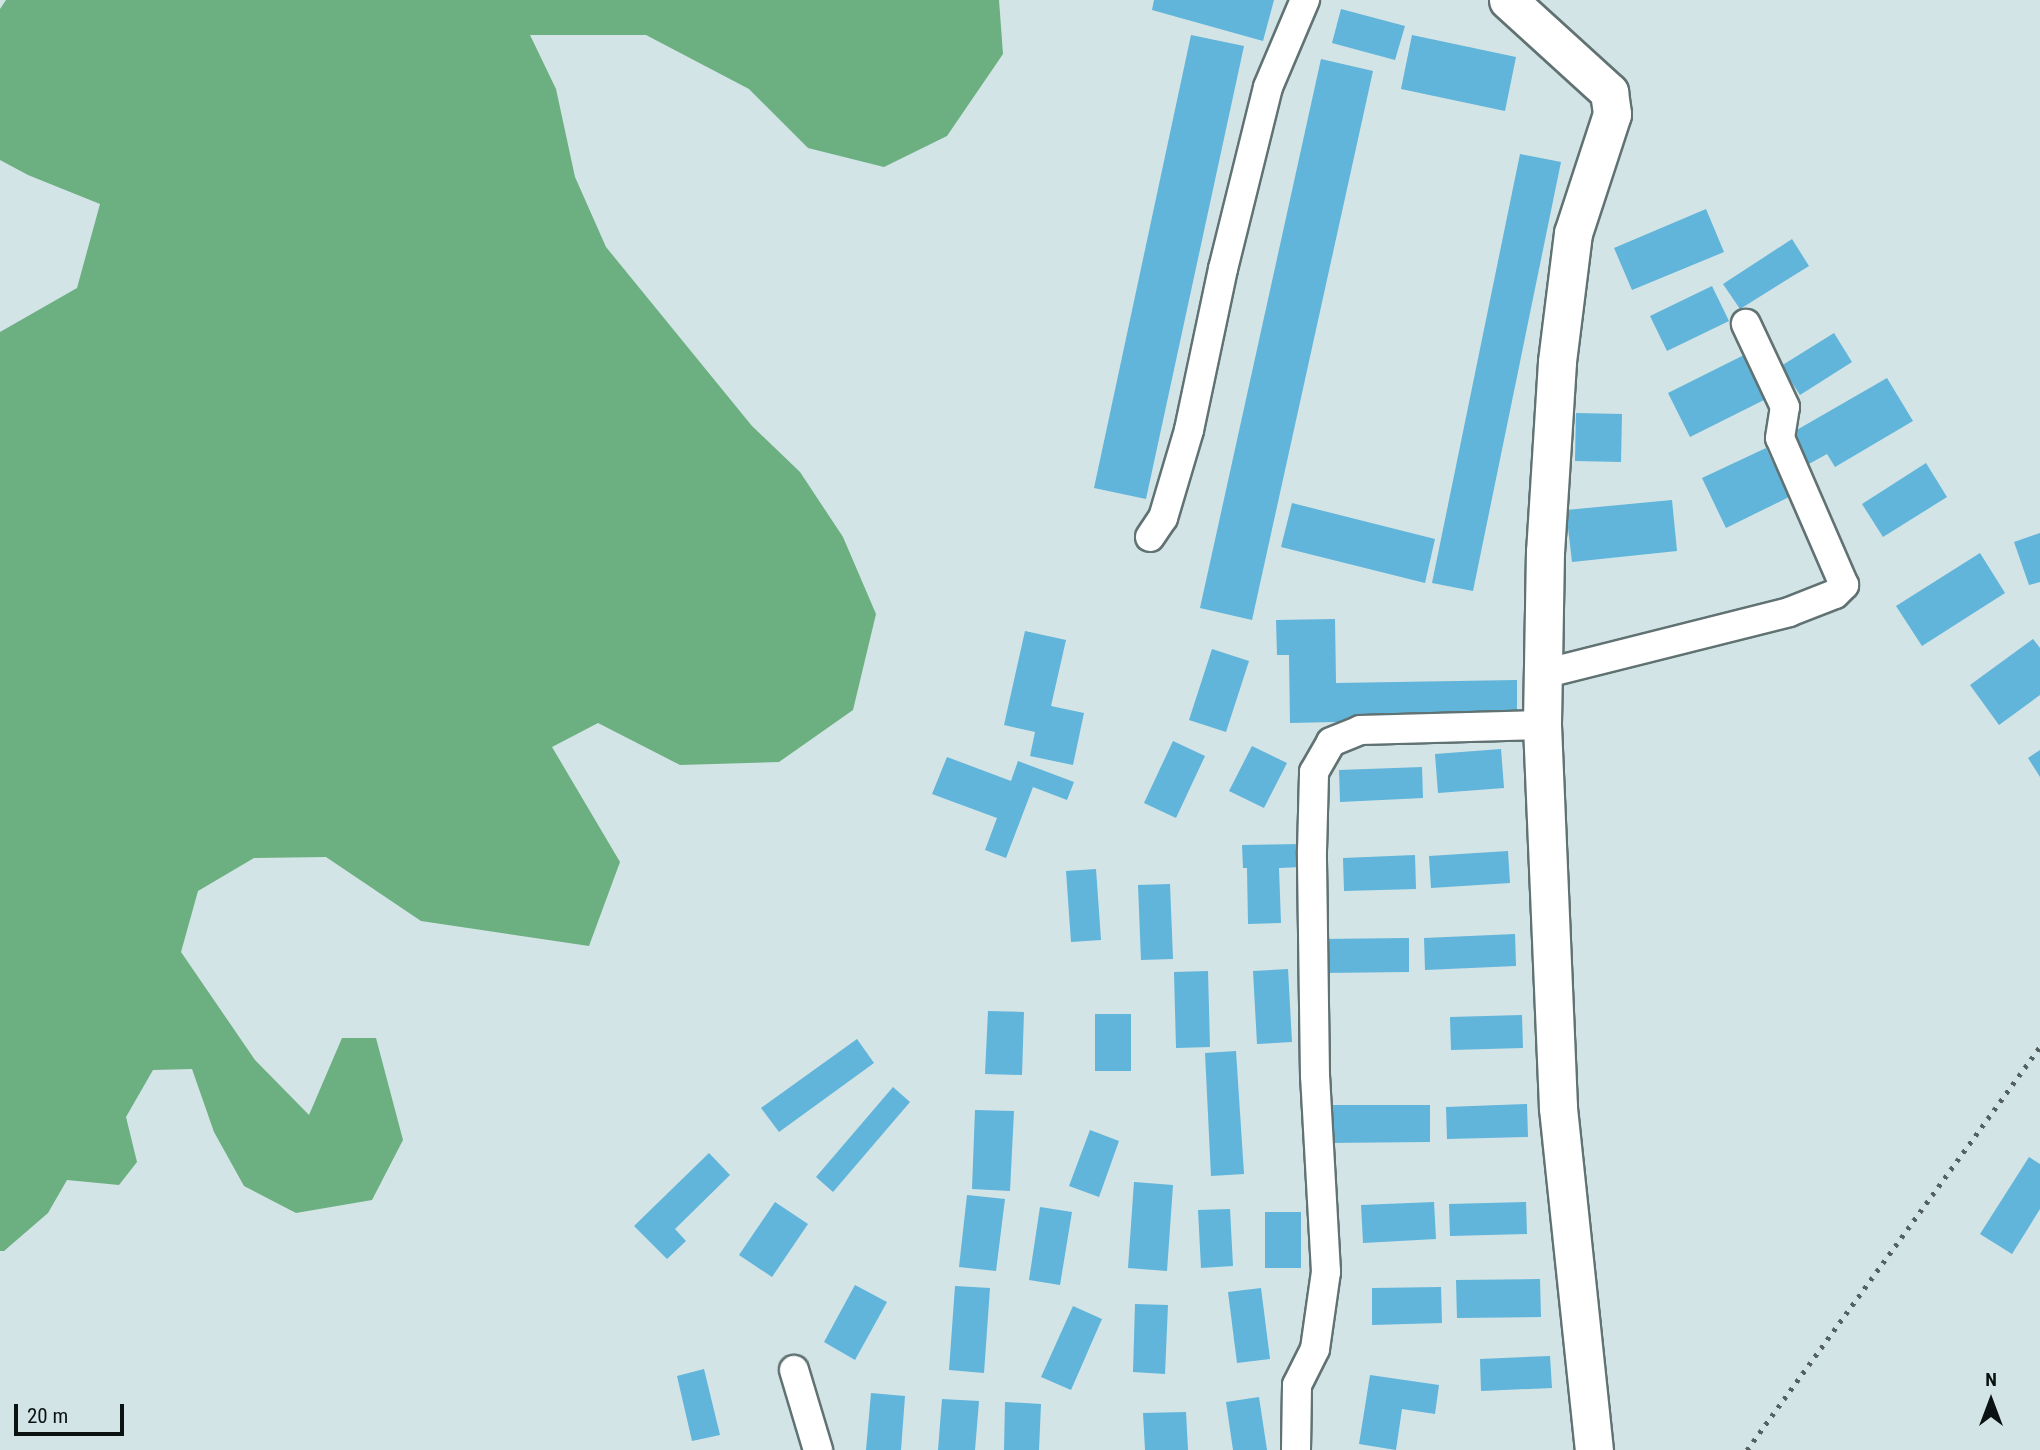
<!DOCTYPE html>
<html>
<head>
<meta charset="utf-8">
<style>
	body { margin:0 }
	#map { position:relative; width:2040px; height:1450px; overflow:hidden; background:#d2e4e6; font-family:"Roboto Condensed",sans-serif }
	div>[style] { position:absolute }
	.forest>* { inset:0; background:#6caf80 }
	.building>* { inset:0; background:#61b4da }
	.roads { filter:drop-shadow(2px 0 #617273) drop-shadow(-2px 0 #617273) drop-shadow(0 2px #617273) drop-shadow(0 -2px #617273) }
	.minor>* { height:28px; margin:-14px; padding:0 14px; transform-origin:14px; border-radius:14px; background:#fff }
	.tertiary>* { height:37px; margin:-18.5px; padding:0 18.5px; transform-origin:18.5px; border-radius:18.5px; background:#fff }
	.rail>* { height:5px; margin-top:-2.5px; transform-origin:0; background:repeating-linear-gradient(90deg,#556061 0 3.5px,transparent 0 10.5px) }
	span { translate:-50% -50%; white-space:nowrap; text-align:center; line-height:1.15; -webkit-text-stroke:5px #d2e4e6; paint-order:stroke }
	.north { position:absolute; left:1956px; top:1366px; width:70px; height:70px; -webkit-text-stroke:5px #d2e4e6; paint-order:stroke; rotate:0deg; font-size:19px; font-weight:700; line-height:28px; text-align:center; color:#0b1212 }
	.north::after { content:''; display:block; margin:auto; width:24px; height:32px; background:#0b1212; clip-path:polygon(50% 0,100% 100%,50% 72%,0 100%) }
	.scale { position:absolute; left:14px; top:1404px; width:110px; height:32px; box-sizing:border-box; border:4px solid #0b1212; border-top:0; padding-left:9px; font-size:21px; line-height:24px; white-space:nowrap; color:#0b1212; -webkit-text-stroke:5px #d2e4e6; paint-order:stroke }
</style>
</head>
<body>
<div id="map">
	<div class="forest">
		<div style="clip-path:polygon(6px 0,999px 0,1003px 54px,947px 136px,884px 167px,808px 148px,749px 89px,646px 35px,530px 35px,556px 89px,575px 177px,606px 247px,752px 426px,800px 472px,843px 537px,876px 614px,853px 710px,779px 762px,680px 765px,598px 723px,552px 747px,620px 862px,589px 946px,421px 921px,326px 857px,254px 858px,198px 891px,181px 952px,255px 1060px,309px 1115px,342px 1038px,376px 1038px,403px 1140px,372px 1200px,296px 1213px,244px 1186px,214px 1132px,192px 1069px,153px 1070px,126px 1117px,137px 1162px,119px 1185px,67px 1180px,48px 1213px,4px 1251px,0 1251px,0 332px,77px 288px,100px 204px,28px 175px,0 160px,0 9px)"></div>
	</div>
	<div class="building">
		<div style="clip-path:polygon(1154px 0,1274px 0,1263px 41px,1152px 10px)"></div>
		<div style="clip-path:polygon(1341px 9px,1405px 26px,1395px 60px,1332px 43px)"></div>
		<div style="clip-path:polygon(1191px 35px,1244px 46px,1146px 499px,1094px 488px)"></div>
		<div style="clip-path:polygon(1412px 35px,1516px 57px,1505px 111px,1401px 89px)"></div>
		<div style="clip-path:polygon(1321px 59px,1373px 71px,1252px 620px,1200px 608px)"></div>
		<div style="clip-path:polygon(1520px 154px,1561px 162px,1473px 591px,1432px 583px)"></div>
		<div style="clip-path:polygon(1706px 209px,1724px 252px,1632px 290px,1614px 248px)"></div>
		<div style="clip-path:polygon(1792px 239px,1809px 266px,1740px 309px,1723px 284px)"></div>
		<div style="clip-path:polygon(1712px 286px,1729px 321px,1667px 351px,1650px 316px)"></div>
		<div style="clip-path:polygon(1834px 333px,1852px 362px,1800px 395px,1781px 366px)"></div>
		<div style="clip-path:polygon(1746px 354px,1768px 398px,1690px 437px,1668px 393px)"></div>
		<div style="clip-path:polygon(1887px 378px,1913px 421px,1835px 467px,1827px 454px,1807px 465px,1788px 435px)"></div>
		<div style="clip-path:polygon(1576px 413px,1622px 414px,1621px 462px,1575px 461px)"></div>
		<div style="clip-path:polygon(1766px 448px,1789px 497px,1726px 528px,1702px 478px)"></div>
		<div style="clip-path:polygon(1926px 463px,1947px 497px,1883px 537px,1862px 504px)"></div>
		<div style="clip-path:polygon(1672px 500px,1677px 551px,1572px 562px,1566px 510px)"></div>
		<div style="clip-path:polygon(1292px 503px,1435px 539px,1425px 583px,1281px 547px)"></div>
		<div style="clip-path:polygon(2040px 533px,2040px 582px,2029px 585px,2014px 542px)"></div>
		<div style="clip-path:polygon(1980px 553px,2005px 593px,1922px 646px,1896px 606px)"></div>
		<div style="clip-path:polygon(1335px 619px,1336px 683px,1517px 680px,1517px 718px,1290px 723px,1289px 655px,1277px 655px,1276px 620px)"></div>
		<div style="clip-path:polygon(1025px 631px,1066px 640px,1051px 706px,1084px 713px,1073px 765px,1030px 756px,1035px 732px,1004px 725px)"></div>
		<div style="clip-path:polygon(2033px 639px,2040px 648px,2040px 695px,1999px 725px,1970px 685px)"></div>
		<div style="clip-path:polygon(1212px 649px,1249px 661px,1226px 732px,1189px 720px)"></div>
		<div style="clip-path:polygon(1173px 741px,1205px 756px,1176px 818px,1144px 803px)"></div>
		<div style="clip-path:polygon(1252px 746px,1287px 763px,1264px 808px,1229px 791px)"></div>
		<div style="clip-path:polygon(1501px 749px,1504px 788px,1438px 793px,1435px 754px)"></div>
		<div style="clip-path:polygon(2040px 750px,2040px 777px,2028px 758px)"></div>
		<div style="clip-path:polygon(947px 757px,1011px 781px,1018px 761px,1074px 782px,1067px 800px,1033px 787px,1006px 858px,985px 850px,997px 818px,932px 794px)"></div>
		<div style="clip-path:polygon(1422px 767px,1423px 798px,1340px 802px,1339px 770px)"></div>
		<div style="clip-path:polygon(1302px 844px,1302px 867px,1279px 868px,1281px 923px,1248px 924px,1247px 868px,1243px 868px,1242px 845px)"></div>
		<div style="clip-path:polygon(1508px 851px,1510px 883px,1431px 888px,1429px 856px)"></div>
		<div style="clip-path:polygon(1415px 855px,1416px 889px,1344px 891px,1343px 858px)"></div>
		<div style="clip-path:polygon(1096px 869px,1101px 940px,1071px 942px,1066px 871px)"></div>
		<div style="clip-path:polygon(1170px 884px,1173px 959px,1141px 960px,1138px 885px)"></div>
		<div style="clip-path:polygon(1515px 934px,1516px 966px,1425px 970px,1424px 938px)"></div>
		<div style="clip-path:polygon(1409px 938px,1409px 972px,1321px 973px,1321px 939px)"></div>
		<div style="clip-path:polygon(1288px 969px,1292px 1042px,1257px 1044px,1253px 971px)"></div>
		<div style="clip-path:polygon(1208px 971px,1210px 1047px,1176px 1048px,1174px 972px)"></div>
		<div style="clip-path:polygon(988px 1011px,1024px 1012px,1022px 1075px,985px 1074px)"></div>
		<div style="clip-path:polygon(1095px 1014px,1131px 1014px,1131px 1071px,1095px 1071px)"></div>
		<div style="clip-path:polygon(1522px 1015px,1523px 1048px,1451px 1050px,1450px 1017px)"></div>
		<div style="clip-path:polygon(857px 1039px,874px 1063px,779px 1132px,761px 1108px)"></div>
		<div style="clip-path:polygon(1236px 1051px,1244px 1174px,1211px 1176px,1205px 1053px)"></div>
		<div style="clip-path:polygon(893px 1087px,910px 1102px,833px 1192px,816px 1177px)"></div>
		<div style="clip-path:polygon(1527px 1104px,1528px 1137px,1447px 1139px,1446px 1107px)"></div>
		<div style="clip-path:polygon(1325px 1105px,1430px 1105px,1430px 1142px,1325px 1143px)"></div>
		<div style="clip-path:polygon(975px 1110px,1014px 1111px,1010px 1191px,972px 1189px)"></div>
		<div style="clip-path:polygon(1090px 1130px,1119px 1141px,1099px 1197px,1069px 1186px)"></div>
		<div style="clip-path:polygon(709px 1153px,730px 1175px,675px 1229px,686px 1241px,667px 1259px,634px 1226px)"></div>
		<div style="clip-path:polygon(2029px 1157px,2040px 1164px,2040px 1209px,2012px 1254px,1980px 1234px)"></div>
		<div style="clip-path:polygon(1134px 1182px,1173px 1185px,1167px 1271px,1128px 1268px)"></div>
		<div style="clip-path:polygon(967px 1195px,1005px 1199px,996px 1271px,959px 1267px)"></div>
		<div style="clip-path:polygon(775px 1202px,808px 1224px,772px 1277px,739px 1255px)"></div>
		<div style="clip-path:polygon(1434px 1202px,1436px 1239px,1363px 1243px,1361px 1205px)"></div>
		<div style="clip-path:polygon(1526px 1202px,1527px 1234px,1450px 1236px,1449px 1204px)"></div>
		<div style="clip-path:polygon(1040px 1207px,1072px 1212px,1060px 1285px,1029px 1280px)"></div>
		<div style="clip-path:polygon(1230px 1209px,1233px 1266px,1201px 1268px,1198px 1210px)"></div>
		<div style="clip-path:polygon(1265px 1212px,1301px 1212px,1301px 1268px,1265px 1268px)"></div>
		<div style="clip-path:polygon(1540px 1279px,1541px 1317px,1457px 1318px,1456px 1280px)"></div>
		<div style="clip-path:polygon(855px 1285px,887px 1302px,855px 1360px,824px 1342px)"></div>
		<div style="clip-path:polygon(955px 1286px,990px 1288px,984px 1373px,949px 1370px)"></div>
		<div style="clip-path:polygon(1441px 1287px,1442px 1323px,1372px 1325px,1372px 1288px)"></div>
		<div style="clip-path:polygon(1261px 1288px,1270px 1359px,1237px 1363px,1228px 1292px)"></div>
		<div style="clip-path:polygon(1135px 1304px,1168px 1305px,1165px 1374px,1133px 1372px)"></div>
		<div style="clip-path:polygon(1073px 1306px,1102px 1319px,1071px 1390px,1041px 1377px)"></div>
		<div style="clip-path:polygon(1550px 1356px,1552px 1388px,1481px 1391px,1480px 1359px)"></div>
		<div style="clip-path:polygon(704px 1369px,720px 1435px,692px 1441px,677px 1376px)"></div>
		<div style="clip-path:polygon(1370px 1375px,1439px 1385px,1435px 1414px,1402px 1409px,1396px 1450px,1359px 1444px)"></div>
		<div style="clip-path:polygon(871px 1393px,905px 1396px,901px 1450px,866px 1450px)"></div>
		<div style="clip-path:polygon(1259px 1397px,1267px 1450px,1233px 1450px,1226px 1402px)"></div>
		<div style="clip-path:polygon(942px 1399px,979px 1401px,975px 1450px,938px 1450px)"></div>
		<div style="clip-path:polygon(1005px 1402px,1041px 1404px,1039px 1450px,1004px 1450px)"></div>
		<div style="clip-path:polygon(1186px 1412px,1188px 1450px,1145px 1450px,1143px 1413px)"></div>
	</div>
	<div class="roads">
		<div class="minor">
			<div style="left:1150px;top:537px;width:23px;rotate:-56deg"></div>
			<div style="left:1163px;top:518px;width:92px;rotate:-73.5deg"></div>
			<div style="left:1189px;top:430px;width:165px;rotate:-78.1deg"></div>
			<div style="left:1223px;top:269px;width:187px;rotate:-76.1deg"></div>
			<div style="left:1268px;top:87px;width:95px;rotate:-67deg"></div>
			<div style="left:1543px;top:674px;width:254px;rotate:-14.1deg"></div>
			<div style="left:1789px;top:612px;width:49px;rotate:-21.4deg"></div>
			<div style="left:1835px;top:594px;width:13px;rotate:-45deg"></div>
			<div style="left:1844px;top:585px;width:160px;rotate:-113.5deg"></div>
			<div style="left:1780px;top:438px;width:31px;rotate:-81deg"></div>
			<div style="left:1785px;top:407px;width:92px;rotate:-115.2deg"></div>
			<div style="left:794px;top:1370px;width:84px;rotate:73.3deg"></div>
			<div style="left:1296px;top:1450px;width:65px;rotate:-89.1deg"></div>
			<div style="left:1297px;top:1385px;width:40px;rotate:-63.4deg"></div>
			<div style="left:1315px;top:1349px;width:78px;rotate:-81.9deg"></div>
			<div style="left:1326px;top:1272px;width:196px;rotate:-93.2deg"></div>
			<div style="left:1315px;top:1076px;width:225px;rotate:-90.8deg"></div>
			<div style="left:1312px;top:851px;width:79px;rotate:-88.5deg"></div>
			<div style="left:1314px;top:772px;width:34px;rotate:-60deg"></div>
			<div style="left:1331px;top:742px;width:31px;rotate:-22deg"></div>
			<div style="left:1360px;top:730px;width:182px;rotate:-1.6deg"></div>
		</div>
		<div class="tertiary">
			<div style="left:1508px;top:0;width:137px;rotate:42.3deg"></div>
			<div style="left:1609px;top:92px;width:22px;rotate:82deg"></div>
			<div style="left:1612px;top:114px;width:125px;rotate:108.1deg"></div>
			<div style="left:1573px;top:233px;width:130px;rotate:97.1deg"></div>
			<div style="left:1557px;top:362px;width:189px;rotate:93.6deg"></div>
			<div style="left:1545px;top:551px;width:174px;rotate:91deg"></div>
			<div style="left:1542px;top:725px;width:383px;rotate:87.6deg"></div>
			<div style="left:1558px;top:1108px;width:344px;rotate:84deg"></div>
		</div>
	</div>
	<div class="rail">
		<div style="left:1747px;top:1450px;width:499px;rotate:-54deg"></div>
	</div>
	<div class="north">N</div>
	<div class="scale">20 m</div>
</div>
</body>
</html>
